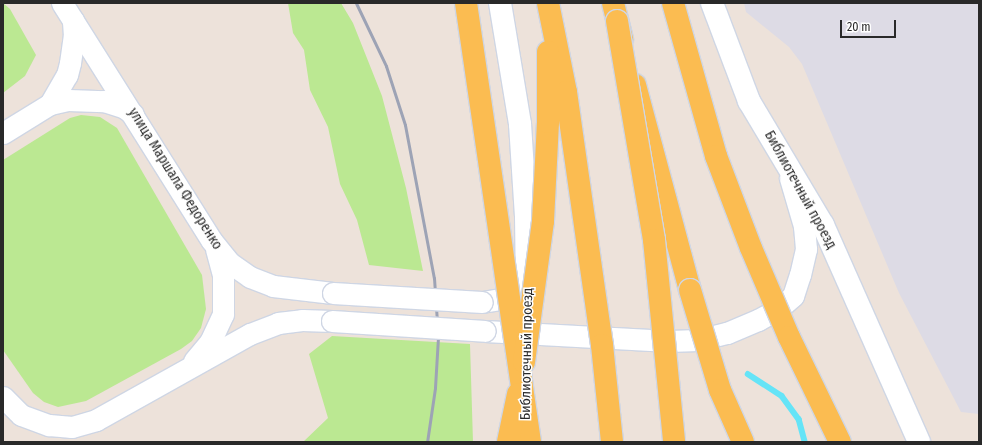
<!DOCTYPE html>
<html>
<head>
<meta charset="utf-8">
<style>
	body { margin:0 }
	#map { position:relative; width:982px; height:445px; overflow:hidden; background:#ede2da; font-family:"Fira Sans Condensed",sans-serif }
	div>[style] { position:absolute }
	.industrial>* { inset:0; background:#dddbe5 }
	.green>* { inset:0; background:#bbe892 }
	.stream>* { height:5.5px; margin:-2.75px; padding:0 2.75px; transform-origin:2.75px; border-radius:2.75px; background:#65e4f7 }
	.roads { filter:drop-shadow(1px 0 #cfd6e4) drop-shadow(-1px 0 #cfd6e4) drop-shadow(0 1px #cfd6e4) drop-shadow(0 -1px #cfd6e4) }
	.tertiary>* { height:21px; margin:-10.5px; padding:0 10.5px; transform-origin:10.5px; border-radius:10.5px; background:#fff }
	.secondary>* { height:22px; margin:-11px; padding:0 11px; transform-origin:11px; border-radius:11px; background:#fff }
	.primary>* { height:22px; margin:-11px; padding:0 11px; transform-origin:11px; border-radius:11px; background:#fbbc51 }
	.rail>* { height:3px; margin:-1.5px; padding:0 1.5px; transform-origin:1.5px; border-radius:1.5px; background:#9da3b5 }
	.bridges { filter:drop-shadow(1px 0 #cfd6e4) drop-shadow(-1px 0 #cfd6e4) drop-shadow(0 1px #cfd6e4) drop-shadow(0 -1px #cfd6e4) }
	.tertiary-bridge>* { height:21px; margin:-10.5px; padding:0 10.5px; transform-origin:10.5px; border-radius:10.5px; background:#fff }
	.primary-bridge>* { height:22px; margin:-11px; padding:0 11px; transform-origin:11px; border-radius:11px; background:#fbbc51 }
	span { translate:-50% -50%; white-space:nowrap; text-align:center; line-height:1.15; -webkit-text-stroke:3px #fff; paint-order:stroke }
	.street-label { font-size:14px; color:#292929 }
	.frame { position:absolute; inset:0; border:4px solid #292929; pointer-events:none }
	.scale { position:absolute; left:840px; top:20px; width:56px; height:18px; box-sizing:border-box; border:2px solid #292929; border-top:0; padding-left:5px; font-size:12px; line-height:14px; white-space:nowrap; color:#292929; -webkit-text-stroke:3px #fff; paint-order:stroke }
</style>
</head>
<body>
<div id="map">
	<div class="industrial">
		<div style="clip-path:polygon(744px 3px,979px 3px,979px 414px,961px 412px,899px 293px,802px 64px,789px 47px,746px 12px)"></div>
	</div>
	<div class="green">
		<div style="clip-path:polygon(3px 3px,10px 9px,36px 55px,25px 76px,3px 93px)"></div>
		<div style="clip-path:polygon(288px 3px,341px 3px,353px 23px,382px 96px,406px 188px,423px 271px,369px 265px,357px 220px,340px 184px,328px 127px,310px 90px,304px 50px,293px 33px)"></div>
		<div style="clip-path:polygon(81px 115px,100px 117px,117px 128px,202px 275px,206px 309px,201px 328px,192px 341px,181px 349px,86px 401px,58px 407px,44px 402px,33px 393px,3px 350px,3px 160px,70px 118px)"></div>
		<div style="clip-path:polygon(332px 336px,470px 344px,473px 442px,303px 442px,328px 418px,309px 354px)"></div>
	</div>
	<div class="stream">
		<div style="left:748px;top:374px;width:40px;rotate:32.9deg"></div>
		<div style="left:782px;top:396px;width:29px;rotate:54deg"></div>
		<div style="left:799px;top:419px;width:24px;rotate:75deg"></div>
	</div>
	<div class="roads">
		<div class="tertiary">
			<div style="left:62px;top:3px;width:281px;rotate:57.8deg"></div>
			<div style="left:212px;top:241px;width:28px;rotate:51deg"></div>
			<div style="left:230px;top:263px;width:24px;rotate:35deg"></div>
			<div style="left:250px;top:277px;width:25px;rotate:21deg"></div>
			<div style="left:273px;top:286px;width:60px;rotate:6.7deg"></div>
			<div style="left:50px;top:104px;width:34px;rotate:-60deg"></div>
			<div style="left:67px;top:75px;width:12px;rotate:-76deg"></div>
			<div style="left:70px;top:63px;width:27px;rotate:-82deg"></div>
			<div style="left:74px;top:36px;width:16px;rotate:-94deg"></div>
			<div style="left:3px;top:133px;width:55px;rotate:-31.7deg"></div>
			<div style="left:50px;top:104px;width:18px;rotate:-13deg"></div>
			<div style="left:68px;top:100px;width:36px;rotate:2deg"></div>
			<div style="left:104px;top:101px;width:22px;rotate:18deg"></div>
			<div style="left:125px;top:108px;width:10px;rotate:37deg"></div>
			<div style="left:482px;top:302px;width:18px;rotate:-9deg"></div>
			<div style="left:500px;top:299px;width:14px;rotate:-34deg"></div>
			<div style="left:512px;top:291px;width:12px;rotate:-55deg"></div>
			<div style="left:485px;top:331px;width:184px;rotate:3.1deg"></div>
			<div style="left:669px;top:341px;width:29px;rotate:-2deg"></div>
			<div style="left:698px;top:340px;width:30px;rotate:-14deg"></div>
			<div style="left:727px;top:333px;width:34px;rotate:-23deg"></div>
			<div style="left:758px;top:320px;width:23px;rotate:-29deg"></div>
			<div style="left:778px;top:309px;width:20px;rotate:-41deg"></div>
			<div style="left:793px;top:296px;width:22px;rotate:-72deg"></div>
			<div style="left:800px;top:275px;width:27px;rotate:-77deg"></div>
			<div style="left:806px;top:249px;width:23px;rotate:-95deg"></div>
			<div style="left:804px;top:226px;width:50px;rotate:-106.3deg"></div>
			<div style="left:194px;top:361px;width:25px;rotate:-50deg"></div>
			<div style="left:210px;top:342px;width:31px;rotate:-65deg"></div>
			<div style="left:223px;top:314px;width:39px;rotate:-90deg"></div>
			<div style="left:223px;top:275px;width:27px;rotate:-105deg"></div>
			<div style="left:3px;top:397px;width:25px;rotate:45deg"></div>
			<div style="left:21px;top:415px;width:30px;rotate:20deg"></div>
			<div style="left:49px;top:425px;width:23px;rotate:5deg"></div>
			<div style="left:72px;top:427px;width:25px;rotate:-16deg"></div>
			<div style="left:96px;top:420px;width:176px;rotate:-29.2deg"></div>
			<div style="left:250px;top:334px;width:30px;rotate:-21deg"></div>
			<div style="left:278px;top:323px;width:24px;rotate:-7deg"></div>
			<div style="left:302px;top:320px;width:30px;rotate:2deg"></div>
		</div>
		<div class="secondary">
			<div style="left:500px;top:3px;width:123px;rotate:80.6deg"></div>
			<div style="left:520px;top:124px;width:92px;rotate:86.3deg"></div>
			<div style="left:526px;top:216px;width:68px;rotate:89.2deg"></div>
			<div style="left:712px;top:3px;width:105px;rotate:69.3deg"></div>
			<div style="left:749px;top:101px;width:144px;rotate:59.2deg"></div>
			<div style="left:823px;top:225px;width:237px;rotate:66.1deg"></div>
		</div>
		<div class="primary">
			<div style="left:613px;top:3px;width:37px;rotate:76deg"></div>
			<div style="left:635px;top:85px;width:212px;rotate:75deg"></div>
		</div>
	</div>
	<div class="rail">
		<div style="left:356px;top:3px;width:70px;rotate:64.5deg"></div>
		<div style="left:386px;top:66px;width:62px;rotate:72.1deg"></div>
		<div style="left:405px;top:125px;width:156px;rotate:79.3deg"></div>
		<div style="left:434px;top:278px;width:59px;rotate:86.1deg"></div>
		<div style="left:438px;top:337px;width:51px;rotate:93.4deg"></div>
		<div style="left:435px;top:388px;width:55px;rotate:98.4deg"></div>
	</div>
	<div class="bridges">
		<div class="tertiary-bridge">
			<div style="left:333px;top:293px;width:149px;rotate:3.5deg"></div>
			<div style="left:332px;top:321px;width:153px;rotate:3.7deg"></div>
		</div>
		<div class="primary-bridge">
			<div style="left:466px;top:3px;width:444px;rotate:81.7deg"></div>
			<div style="left:548px;top:3px;width:91px;rotate:78.6deg"></div>
			<div style="left:566px;top:92px;width:256px;rotate:81.9deg"></div>
			<div style="left:602px;top:345px;width:98px;rotate:84.1deg"></div>
			<div style="left:673px;top:3px;width:159px;rotate:74.3deg"></div>
			<div style="left:716px;top:156px;width:98px;rotate:69.2deg"></div>
			<div style="left:751px;top:248px;width:97px;rotate:66.9deg"></div>
			<div style="left:789px;top:337px;width:117px;rotate:64.1deg"></div>
			<div style="left:617px;top:21px;width:222px;rotate:80.4deg"></div>
			<div style="left:654px;top:240px;width:203px;rotate:84.3deg"></div>
			<div style="left:690px;top:290px;width:104px;rotate:73.3deg"></div>
			<div style="left:720px;top:390px;width:57px;rotate:66.1deg"></div>
			<div style="left:524px;top:362px;width:142px;rotate:-82.3deg"></div>
			<div style="left:543px;top:221px;width:99px;rotate:-87.1deg"></div>
			<div style="left:548px;top:122px;width:70px;rotate:-90deg"></div>
			<div style="left:508px;top:442px;width:49px;rotate:-78.2deg"></div>
		</div>
	</div>
	<div class="street-label">
		<span style="left:175px;top:179px;rotate:58deg">улица Маршала Федоренко</span>
		<span style="left:800px;top:190px;rotate:61deg">Библиотечный проезд</span>
		<span style="left:527px;top:354px;rotate:-89deg">Библиотечный проезд</span>
	</div>
	<div class="frame"></div>
	<div class="scale">20 m</div>
</div>
</body>
</html>
